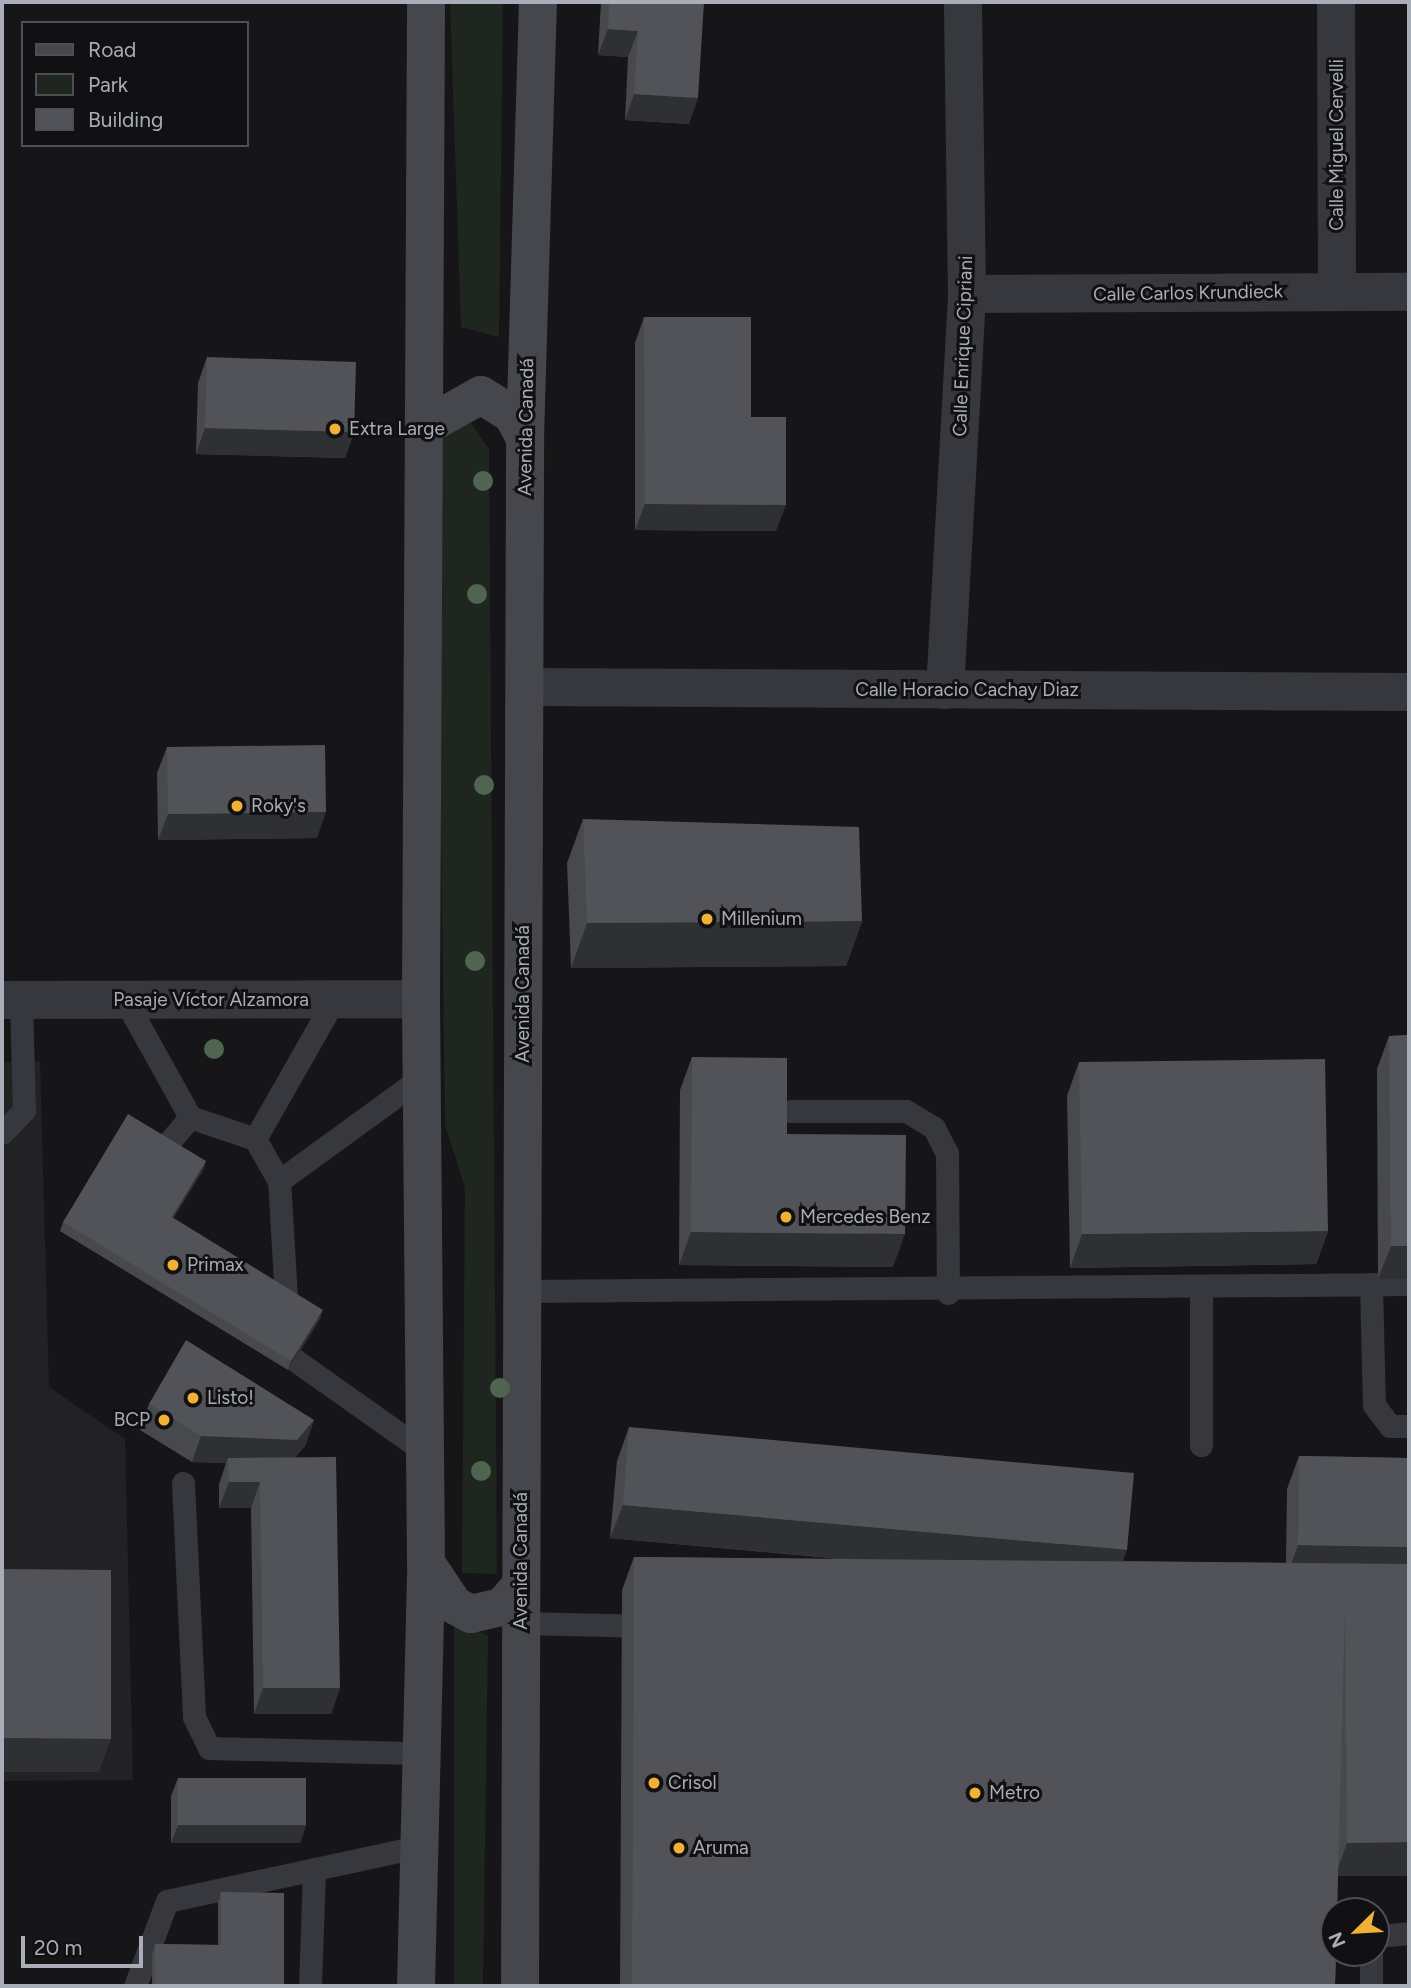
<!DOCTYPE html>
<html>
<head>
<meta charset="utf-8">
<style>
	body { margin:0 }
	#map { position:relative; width:1411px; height:1988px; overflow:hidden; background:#161618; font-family:Figtree,sans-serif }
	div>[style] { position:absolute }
	.built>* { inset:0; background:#222225 }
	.green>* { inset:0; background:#1e261f }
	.service>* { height:23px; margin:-11.5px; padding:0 11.5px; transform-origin:11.5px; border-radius:11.5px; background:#37383d }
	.minor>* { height:38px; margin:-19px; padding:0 19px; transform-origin:19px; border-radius:19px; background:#37383d }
	.secondary>* { height:38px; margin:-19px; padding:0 19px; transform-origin:19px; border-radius:19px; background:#45474d }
	.trees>* { width:20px; height:20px; margin:-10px; border-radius:50%; background:#506452 }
	.wall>* { inset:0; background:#47494d }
	.shaded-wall>* { inset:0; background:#2f3033 }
	.building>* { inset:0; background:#525359 }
	.dots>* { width:19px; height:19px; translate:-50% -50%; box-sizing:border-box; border:4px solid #111113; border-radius:50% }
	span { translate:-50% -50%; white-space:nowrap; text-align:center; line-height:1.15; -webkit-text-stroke:6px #111113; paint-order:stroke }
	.street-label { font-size:19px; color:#a8adb8 }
	.poi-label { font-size:19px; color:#a8adb8 }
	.left { translate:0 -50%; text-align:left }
	.right { translate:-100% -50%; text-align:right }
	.frame { position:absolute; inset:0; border:4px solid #a8adb8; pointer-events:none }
	.legend { position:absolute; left:21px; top:21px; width:228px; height:126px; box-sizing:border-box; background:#111113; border:2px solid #4d4f55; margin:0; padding:9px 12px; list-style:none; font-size:21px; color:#a8adb8 }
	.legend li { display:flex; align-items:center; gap:14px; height:35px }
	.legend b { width:35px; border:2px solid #4d4f55 }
	.north { position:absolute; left:1320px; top:1897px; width:70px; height:70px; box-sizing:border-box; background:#111113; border:2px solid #4d4f55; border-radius:50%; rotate:246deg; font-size:19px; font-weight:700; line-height:28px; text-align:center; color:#a8adb8 }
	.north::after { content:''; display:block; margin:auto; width:24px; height:32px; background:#f2b134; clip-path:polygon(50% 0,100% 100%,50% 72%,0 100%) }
	.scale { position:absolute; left:21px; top:1936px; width:122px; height:32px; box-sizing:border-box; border:4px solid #a8adb8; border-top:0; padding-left:9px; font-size:21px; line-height:24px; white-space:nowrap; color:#a8adb8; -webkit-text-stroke:5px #111113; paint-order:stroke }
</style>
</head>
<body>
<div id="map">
	<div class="built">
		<div style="clip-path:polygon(40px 1061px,49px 1387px,125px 1439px,133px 1780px,2px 1781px,2px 1062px)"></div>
	</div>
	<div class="green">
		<div style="clip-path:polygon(450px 2px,503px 2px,499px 337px,461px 327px)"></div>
		<div style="clip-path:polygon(471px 423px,489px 449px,497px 1574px,462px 1573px,465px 1187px,445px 1125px,436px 448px,448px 428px)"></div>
		<div style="clip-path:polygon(454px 1619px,488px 1636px,483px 1986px,454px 1986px)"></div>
	</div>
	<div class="service">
		<div style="left:125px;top:1000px;width:134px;rotate:60.9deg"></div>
		<div style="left:190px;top:1117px;width:69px;rotate:18.7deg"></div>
		<div style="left:255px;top:1139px;width:160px;rotate:-60.4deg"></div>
		<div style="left:791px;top:1111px;width:115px"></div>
		<div style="left:906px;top:1111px;width:33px;rotate:31deg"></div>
		<div style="left:934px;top:1128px;width:28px;rotate:63deg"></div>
		<div style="left:947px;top:1153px;width:140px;rotate:89.6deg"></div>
		<div style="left:2px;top:1133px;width:32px;rotate:-46deg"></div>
		<div style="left:24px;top:1110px;width:110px;rotate:-91.6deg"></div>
		<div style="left:255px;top:1139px;width:48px;rotate:60.3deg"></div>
		<div style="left:165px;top:1147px;width:39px;rotate:-50deg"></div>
		<div style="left:1371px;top:1284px;width:121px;rotate:88.6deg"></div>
		<div style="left:1374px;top:1405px;width:26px;rotate:53deg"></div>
		<div style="left:1390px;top:1426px;width:19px"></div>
		<div style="left:1201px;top:1287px;width:158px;rotate:90deg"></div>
		<div style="left:522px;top:1291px;width:887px;rotate:-0.45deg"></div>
		<div style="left:286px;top:1298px;width:117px;rotate:-93.4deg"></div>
		<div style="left:279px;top:1181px;width:175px;rotate:-36deg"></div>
		<div style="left:295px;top:1360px;width:159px;rotate:35.3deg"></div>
		<div style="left:183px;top:1483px;width:234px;rotate:87.3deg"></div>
		<div style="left:194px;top:1717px;width:34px;rotate:64deg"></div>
		<div style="left:209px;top:1748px;width:211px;rotate:1.4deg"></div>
		<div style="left:521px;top:1623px;width:131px;rotate:1.3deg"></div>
		<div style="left:1376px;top:1936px;width:33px;rotate:-5deg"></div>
		<div style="left:135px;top:1986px;width:91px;rotate:-69.4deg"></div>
		<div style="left:167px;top:1901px;width:256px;rotate:-12.2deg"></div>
		<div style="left:310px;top:1986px;width:117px;rotate:-88deg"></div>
		<div style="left:1371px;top:1986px;width:33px;rotate:-90deg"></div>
	</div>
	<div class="minor">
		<div style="left:1336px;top:2px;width:287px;rotate:89.8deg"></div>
		<div style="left:967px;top:294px;width:442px;rotate:-0.3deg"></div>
		<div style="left:525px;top:687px;width:884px;rotate:0.32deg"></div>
		<div style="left:945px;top:690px;width:397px;rotate:-86.8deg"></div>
		<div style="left:967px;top:294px;width:292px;rotate:-90.8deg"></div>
		<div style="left:2px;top:1000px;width:419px;rotate:-0.1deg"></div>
	</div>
	<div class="secondary">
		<div style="left:424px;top:427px;width:65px;rotate:-29.3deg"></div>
		<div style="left:481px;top:395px;width:36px;rotate:32deg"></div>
		<div style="left:512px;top:414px;width:27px;rotate:62deg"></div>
		<div style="left:426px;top:1563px;width:50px;rotate:56.3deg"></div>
		<div style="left:454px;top:1605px;width:19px;rotate:28deg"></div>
		<div style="left:471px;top:1614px;width:32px;rotate:-13deg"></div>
		<div style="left:502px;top:1607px;width:29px;rotate:-49deg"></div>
		<div style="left:416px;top:1986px;width:423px;rotate:-88.6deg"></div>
		<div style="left:426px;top:1563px;width:564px;rotate:-90.51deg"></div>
		<div style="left:421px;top:999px;width:997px;rotate:-89.71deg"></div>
		<div style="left:520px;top:1986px;width:1548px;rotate:-89.81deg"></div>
		<div style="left:525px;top:438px;width:436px;rotate:-88.3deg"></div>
	</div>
	<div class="trees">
		<div style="left:483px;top:481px"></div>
		<div style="left:477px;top:594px"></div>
		<div style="left:484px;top:785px"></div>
		<div style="left:475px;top:961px"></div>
		<div style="left:214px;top:1049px"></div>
		<div style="left:500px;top:1388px"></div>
		<div style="left:481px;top:1471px"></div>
	</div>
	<div class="wall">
		<div style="clip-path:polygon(601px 2px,704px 2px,689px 124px,625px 120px,628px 57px,598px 55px)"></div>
		<div style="clip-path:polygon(644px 317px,751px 417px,776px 531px,635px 530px,635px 343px)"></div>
		<div style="clip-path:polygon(207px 357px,354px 432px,345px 458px,196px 454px,198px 383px)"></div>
		<div style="clip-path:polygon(167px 747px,317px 838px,158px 840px,157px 773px)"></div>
		<div style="clip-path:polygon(583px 819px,862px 921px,846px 966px,571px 968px,567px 863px)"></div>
		<div style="clip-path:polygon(1409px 1035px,1409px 1279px,1378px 1279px,1377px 1069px,1389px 1036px)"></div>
		<div style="clip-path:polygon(692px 1057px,787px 1134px,893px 1267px,679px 1265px,680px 1090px)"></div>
		<div style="clip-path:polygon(1079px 1062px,1328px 1231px,1316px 1264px,1070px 1268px,1067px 1096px)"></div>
		<div style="clip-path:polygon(206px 1161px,203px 1170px,173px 1218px,320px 1319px,288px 1370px,60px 1231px,63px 1222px)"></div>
		<div style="clip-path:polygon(149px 1404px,314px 1420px,305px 1446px,295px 1457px,340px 1688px,331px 1714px,254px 1714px,251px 1508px,219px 1508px,219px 1484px,226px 1463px,192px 1462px,140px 1430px)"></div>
		<div style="clip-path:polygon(629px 1427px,1123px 1561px,1286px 1563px,1287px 1489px,1299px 1456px,1409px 1458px,1409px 1876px,1338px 1876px,1335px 1986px,620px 1986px,622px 1590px,634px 1557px,841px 1559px,610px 1538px,617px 1461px)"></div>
		<div style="clip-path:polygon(178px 1778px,306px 1825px,300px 1843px,171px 1843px,171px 1796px)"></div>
		<div style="clip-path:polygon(221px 1892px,284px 1986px,152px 1986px,152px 1954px,155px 1944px,218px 1945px,218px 1902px)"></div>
	</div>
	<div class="shaded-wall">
		<div style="clip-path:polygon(608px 29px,638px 31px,628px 57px,598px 55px)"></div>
		<div style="clip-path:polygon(634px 94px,698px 98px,689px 124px,625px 120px)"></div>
		<div style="clip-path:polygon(205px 428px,354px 432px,345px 458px,196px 454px)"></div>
		<div style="clip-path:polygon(645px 504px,786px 505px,776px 531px,635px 530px)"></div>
		<div style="clip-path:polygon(326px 812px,317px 838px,158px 840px,168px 814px)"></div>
		<div style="clip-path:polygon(862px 921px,846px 966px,571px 968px,587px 923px)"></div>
		<div style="clip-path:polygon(206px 1161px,203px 1170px,169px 1226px,172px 1217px)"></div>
		<div style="clip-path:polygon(1328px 1231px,1316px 1264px,1070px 1268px,1082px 1234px)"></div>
		<div style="clip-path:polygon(691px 1232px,905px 1234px,893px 1267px,679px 1265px)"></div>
		<div style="clip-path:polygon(1391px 1246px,1409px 1246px,1409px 1279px,1378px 1279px)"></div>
		<div style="clip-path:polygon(323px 1310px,320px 1319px,288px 1370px,291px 1361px)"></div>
		<div style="clip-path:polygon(314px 1420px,305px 1446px,287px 1466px,228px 1458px,226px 1463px,192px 1462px,201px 1436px)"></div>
		<div style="clip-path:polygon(229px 1482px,260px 1482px,251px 1508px,219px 1508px)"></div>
		<div style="clip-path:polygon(623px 1505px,1127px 1550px,1115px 1583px,610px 1538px)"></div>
		<div style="clip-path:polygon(1298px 1545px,1409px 1547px,1409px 1580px,1286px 1579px)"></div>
		<div style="clip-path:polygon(263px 1688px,340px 1688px,331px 1714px,254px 1714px)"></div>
		<div style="clip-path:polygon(2px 1738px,111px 1739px,99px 1772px,2px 1772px)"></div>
		<div style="clip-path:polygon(178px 1825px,306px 1825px,300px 1843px,171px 1843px)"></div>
		<div style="clip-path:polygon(1409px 1842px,1409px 1876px,1335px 1876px,1347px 1843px)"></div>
	</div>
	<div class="building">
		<div style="clip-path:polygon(609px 2px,704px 2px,698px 98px,634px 94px,638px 31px,608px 29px)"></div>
		<div style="clip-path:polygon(644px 317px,751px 317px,751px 417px,786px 417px,786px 505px,645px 504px)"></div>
		<div style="clip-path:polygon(207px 357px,356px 362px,354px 432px,205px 428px)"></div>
		<div style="clip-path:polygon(325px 745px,326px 812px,168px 814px,167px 747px)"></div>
		<div style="clip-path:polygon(583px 819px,859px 827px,862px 921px,587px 923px)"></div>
		<div style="clip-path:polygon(1409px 1035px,1409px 1246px,1391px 1246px,1389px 1036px)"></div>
		<div style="clip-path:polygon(692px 1057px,787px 1058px,787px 1134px,906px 1135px,905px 1234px,691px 1232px)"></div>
		<div style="clip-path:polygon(1325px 1059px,1328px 1231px,1082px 1234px,1079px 1062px)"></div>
		<div style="clip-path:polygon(128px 1114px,206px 1161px,172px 1217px,323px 1310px,291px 1361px,63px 1222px)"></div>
		<div style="clip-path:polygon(186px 1340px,314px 1420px,297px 1440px,201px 1436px,149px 1404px)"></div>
		<div style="clip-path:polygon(629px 1427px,1134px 1473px,1127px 1550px,623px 1505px)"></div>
		<div style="clip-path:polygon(1299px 1456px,1409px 1458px,1409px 1547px,1298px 1545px)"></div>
		<div style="clip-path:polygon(336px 1457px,340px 1688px,263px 1688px,260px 1482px,229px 1482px,228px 1458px)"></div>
		<div style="clip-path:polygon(634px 1557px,1409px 1564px,1409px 1842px,1347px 1843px,1345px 1608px,1337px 1911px,1334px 1911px,1334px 1953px,1336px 1953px,1335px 1986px,632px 1986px)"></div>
		<div style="clip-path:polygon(2px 1569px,111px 1570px,111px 1739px,2px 1738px)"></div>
		<div style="clip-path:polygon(178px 1778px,306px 1778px,306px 1825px,178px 1825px)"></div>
		<div style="clip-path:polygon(221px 1892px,284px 1893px,284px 1986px,155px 1986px,155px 1944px,221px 1945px)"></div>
	</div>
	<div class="dots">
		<div style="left:335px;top:429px;background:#f2b134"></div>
		<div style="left:237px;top:806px;background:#f2b134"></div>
		<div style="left:707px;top:919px;background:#f2b134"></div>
		<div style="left:786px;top:1217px;background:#f2b134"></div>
		<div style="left:173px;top:1265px;background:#f2b134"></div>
		<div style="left:193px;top:1398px;background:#f2b134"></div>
		<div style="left:164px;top:1420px;background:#f2b134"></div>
		<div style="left:654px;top:1783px;background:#f2b134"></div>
		<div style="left:975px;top:1793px;background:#f2b134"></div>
		<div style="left:679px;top:1848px;background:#f2b134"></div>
	</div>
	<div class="street-label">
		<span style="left:1337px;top:145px;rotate:-90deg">Calle Miguel Cervelli</span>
		<span style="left:1188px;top:293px;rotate:-1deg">Calle Carlos Krundieck</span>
		<span style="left:963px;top:346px;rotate:-88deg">Calle Enrique Cipriani</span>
		<span style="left:526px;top:427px;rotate:-89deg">Avenida Canadá</span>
		<span style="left:967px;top:690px">Calle Horacio Cachay Diaz</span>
		<span style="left:523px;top:994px;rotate:-90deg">Avenida Canadá</span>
		<span style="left:211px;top:1000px">Pasaje Víctor Alzamora</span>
		<span style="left:521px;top:1561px;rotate:-90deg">Avenida Canadá</span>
	</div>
	<div class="poi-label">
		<span class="left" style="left:349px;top:429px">Extra Large</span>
		<span class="left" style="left:251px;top:806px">Roky's</span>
		<span class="left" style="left:721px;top:919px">Millenium</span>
		<span class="left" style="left:800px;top:1217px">Mercedes Benz</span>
		<span class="left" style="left:187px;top:1265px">Primax</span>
		<span class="left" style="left:207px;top:1398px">Listo!</span>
		<span class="right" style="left:150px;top:1420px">BCP</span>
		<span class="left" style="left:668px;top:1783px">Crisol</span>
		<span class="left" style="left:989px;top:1793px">Metro</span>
		<span class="left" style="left:693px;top:1848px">Aruma</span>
	</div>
	<div class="frame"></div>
	<ul class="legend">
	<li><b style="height:9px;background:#45474d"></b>Road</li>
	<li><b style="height:19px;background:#1e261f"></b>Park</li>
	<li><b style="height:19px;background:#525359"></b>Building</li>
	</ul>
	<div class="north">N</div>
	<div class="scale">20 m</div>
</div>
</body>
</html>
